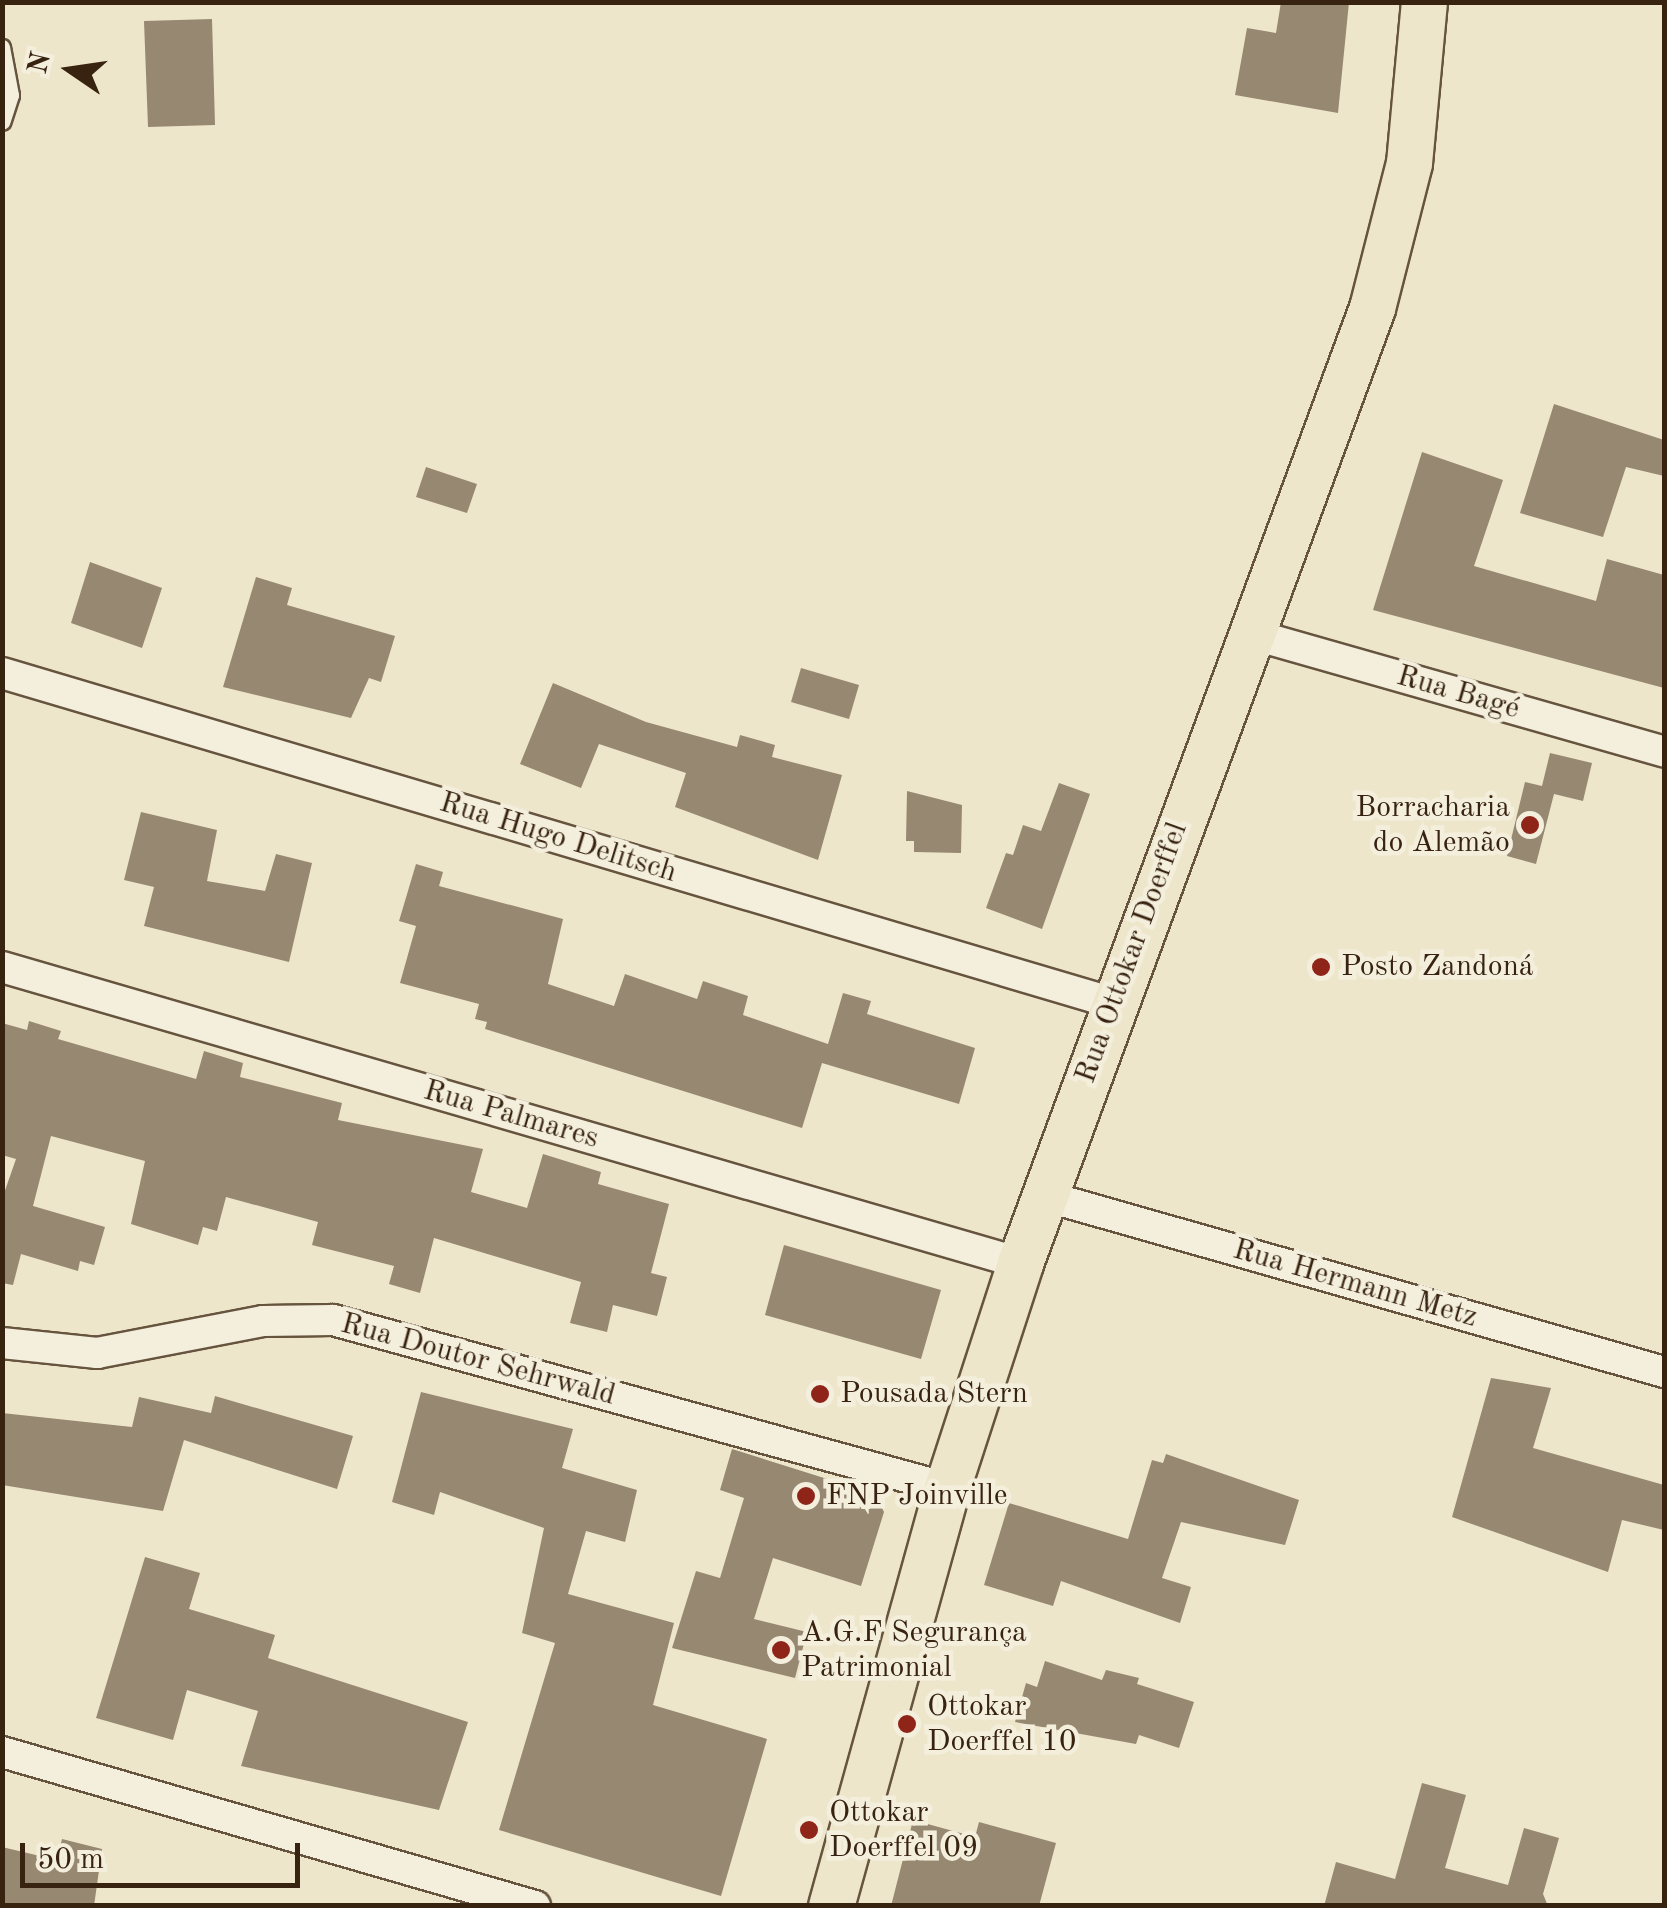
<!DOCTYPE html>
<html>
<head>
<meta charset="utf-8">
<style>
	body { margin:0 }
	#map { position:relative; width:1667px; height:1908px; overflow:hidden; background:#eee6cb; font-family:"Old Standard TT",serif }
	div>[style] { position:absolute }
	.building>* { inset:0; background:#978871 }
	.roads { filter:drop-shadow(2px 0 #66543f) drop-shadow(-2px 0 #66543f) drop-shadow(0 2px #66543f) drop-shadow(0 -2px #66543f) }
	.lane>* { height:15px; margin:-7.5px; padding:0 7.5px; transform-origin:7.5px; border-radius:7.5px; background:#f4efdd }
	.street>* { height:30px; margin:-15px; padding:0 15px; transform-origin:15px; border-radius:15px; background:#f4efdd }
	.primary>* { height:45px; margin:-22.5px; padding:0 22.5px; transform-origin:22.5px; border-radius:22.5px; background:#eee6cb }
	.dots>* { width:28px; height:28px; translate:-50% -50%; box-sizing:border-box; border:5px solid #f4efdd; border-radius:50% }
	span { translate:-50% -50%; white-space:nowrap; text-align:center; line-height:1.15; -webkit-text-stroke:9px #f4efdd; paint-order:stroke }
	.street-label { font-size:30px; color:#382310 }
	.poi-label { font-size:30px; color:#382310 }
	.right { translate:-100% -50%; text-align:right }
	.left { translate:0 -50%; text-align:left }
	.frame { position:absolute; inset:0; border:5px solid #382310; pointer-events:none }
	.north { position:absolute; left:20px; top:20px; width:100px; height:100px; -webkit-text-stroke:8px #f4efdd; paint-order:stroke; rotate:283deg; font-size:28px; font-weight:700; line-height:40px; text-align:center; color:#382310 }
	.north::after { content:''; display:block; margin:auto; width:35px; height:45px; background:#382310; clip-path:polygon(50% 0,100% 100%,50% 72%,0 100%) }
	.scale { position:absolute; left:20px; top:1843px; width:280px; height:45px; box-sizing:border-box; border:5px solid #382310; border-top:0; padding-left:12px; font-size:30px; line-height:35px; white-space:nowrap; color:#382310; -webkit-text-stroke:8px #f4efdd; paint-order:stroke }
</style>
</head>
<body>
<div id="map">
	<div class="building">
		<div style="clip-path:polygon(1281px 2px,1349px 2px,1338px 113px,1235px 95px,1247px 28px,1276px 33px)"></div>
		<div style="clip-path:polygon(212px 19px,215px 125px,148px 127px,144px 21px)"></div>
		<div style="clip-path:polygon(1554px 404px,1664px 440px,1664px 476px,1626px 467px,1603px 537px,1520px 513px)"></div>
		<div style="clip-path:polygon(1422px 452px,1503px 480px,1474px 566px,1596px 601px,1607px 559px,1664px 575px,1664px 688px,1373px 610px)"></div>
		<div style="clip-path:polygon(426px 467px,477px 484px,467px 513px,416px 497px)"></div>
		<div style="clip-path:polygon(90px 562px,162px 588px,142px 648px,71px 623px)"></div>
		<div style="clip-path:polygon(256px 577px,292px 588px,287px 605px,395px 636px,381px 682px,369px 678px,351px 718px,223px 687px)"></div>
		<div style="clip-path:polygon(801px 668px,859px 685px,849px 719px,791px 702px)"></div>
		<div style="clip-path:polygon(553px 683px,646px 722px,737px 747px,740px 735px,775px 745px,772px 757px,842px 775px,818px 860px,675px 807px,686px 773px,599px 744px,581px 788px,520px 764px)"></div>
		<div style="clip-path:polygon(1550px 753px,1592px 763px,1583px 801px,1554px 794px,1536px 864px,1507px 856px,1525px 782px,1542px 786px)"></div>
		<div style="clip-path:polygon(1059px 783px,1090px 794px,1042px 929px,986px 908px,1006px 853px,1013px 855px,1023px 825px,1041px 831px)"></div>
		<div style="clip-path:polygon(907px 791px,962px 805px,961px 853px,914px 852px,914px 841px,906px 841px)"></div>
		<div style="clip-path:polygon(141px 812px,217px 830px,207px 881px,265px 891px,276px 854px,312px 863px,289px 962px,144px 926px,154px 887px,124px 880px)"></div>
		<div style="clip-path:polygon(416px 864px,443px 872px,439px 886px,563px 919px,548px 984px,614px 1006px,625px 974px,697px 999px,703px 981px,748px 996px,743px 1015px,828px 1044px,843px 993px,871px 1001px,867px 1014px,975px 1048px,959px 1104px,822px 1063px,802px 1128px,485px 1029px,487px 1022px,475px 1019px,479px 1004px,400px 983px,416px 926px,399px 921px)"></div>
		<div style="clip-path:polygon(29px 1021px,61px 1031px,58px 1039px,196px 1079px,204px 1051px,243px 1063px,240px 1077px,342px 1103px,338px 1120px,483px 1149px,471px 1192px,527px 1208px,543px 1154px,601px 1172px,598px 1184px,669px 1204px,651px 1273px,667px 1277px,657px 1316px,613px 1305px,607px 1332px,570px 1323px,581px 1282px,434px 1238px,420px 1293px,389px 1284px,394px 1266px,312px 1245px,318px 1222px,226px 1197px,217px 1231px,203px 1227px,198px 1245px,131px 1224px,145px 1161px,51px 1136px,33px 1206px,105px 1227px,94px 1265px,80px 1261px,78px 1271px,21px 1254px,13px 1285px,2px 1283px,2px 1199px,16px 1159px,2px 1155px,2px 1023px,27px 1030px)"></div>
		<div style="clip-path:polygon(784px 1245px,941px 1290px,921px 1359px,765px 1315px)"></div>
		<div style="clip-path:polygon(1491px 1378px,1551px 1388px,1533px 1448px,1664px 1485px,1664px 1530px,1622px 1520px,1608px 1572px,1452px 1517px)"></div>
		<div style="clip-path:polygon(421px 1392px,573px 1429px,562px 1468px,637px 1490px,625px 1542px,586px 1531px,568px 1594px,674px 1623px,653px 1705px,767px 1739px,721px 1896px,499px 1830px,555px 1643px,522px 1633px,544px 1528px,440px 1492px,434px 1515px,392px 1502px)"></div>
		<div style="clip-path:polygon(215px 1396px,353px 1436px,337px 1489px,184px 1440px,163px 1511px,2px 1485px,2px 1413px,132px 1427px,139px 1397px,211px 1413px)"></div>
		<div style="clip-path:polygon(732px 1449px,875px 1494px,884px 1512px,861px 1586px,773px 1558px,754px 1619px,807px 1632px,795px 1678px,672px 1648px,696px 1571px,720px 1578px,744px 1498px,720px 1490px)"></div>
		<div style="clip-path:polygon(1166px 1454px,1299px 1500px,1285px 1545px,1181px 1522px,1162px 1578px,1191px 1587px,1180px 1623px,1061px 1581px,1053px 1606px,984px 1585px,1009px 1503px,1128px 1539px,1152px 1460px,1163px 1463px)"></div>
		<div style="clip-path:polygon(145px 1557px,200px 1573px,189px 1609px,275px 1635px,268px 1658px,468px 1722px,439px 1810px,241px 1766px,258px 1711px,187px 1690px,173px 1740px,96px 1718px)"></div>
		<div style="clip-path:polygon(1045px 1661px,1102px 1680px,1106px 1670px,1139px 1678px,1137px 1684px,1194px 1702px,1179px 1748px,1139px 1735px,1136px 1744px,1015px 1722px,1026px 1683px,1037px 1687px)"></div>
		<div style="clip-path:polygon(1422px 1783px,1466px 1795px,1445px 1868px,1508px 1885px,1524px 1828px,1559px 1838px,1543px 1894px,1548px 1906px,1324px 1906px,1336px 1862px,1395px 1879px)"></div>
		<div style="clip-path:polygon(913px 1820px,975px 1837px,979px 1822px,1056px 1843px,1039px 1906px,891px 1906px)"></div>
		<div style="clip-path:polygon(62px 1839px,102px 1849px,94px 1906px,2px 1906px,2px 1847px,57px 1860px)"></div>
	</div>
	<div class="roads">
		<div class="lane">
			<div style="left:2px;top:47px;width:49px;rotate:79.4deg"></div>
			<div style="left:11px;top:95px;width:28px;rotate:108deg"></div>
		</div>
		<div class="street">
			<div style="left:1251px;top:634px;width:430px;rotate:15.9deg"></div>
			<div style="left:2px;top:673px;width:1159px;rotate:16.54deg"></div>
			<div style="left:2px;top:967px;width:1060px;rotate:16.21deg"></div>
			<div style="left:1045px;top:1196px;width:644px;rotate:15.87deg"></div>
			<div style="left:2px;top:1343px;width:96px;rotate:6deg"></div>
			<div style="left:97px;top:1353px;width:169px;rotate:-10.9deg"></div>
			<div style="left:263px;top:1321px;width:70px;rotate:-0.8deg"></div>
			<div style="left:333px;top:1320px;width:637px;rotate:15.3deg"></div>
			<div style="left:2px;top:1752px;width:555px;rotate:16.12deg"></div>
		</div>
		<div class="primary">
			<div style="left:831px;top:1906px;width:434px;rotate:-74.5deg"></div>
			<div style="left:947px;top:1488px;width:237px;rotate:-72deg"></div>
			<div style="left:1020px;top:1263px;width:1018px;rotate:-69.77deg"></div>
			<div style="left:1372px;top:308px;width:150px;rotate:-75.7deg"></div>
			<div style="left:1409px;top:163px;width:162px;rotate:-84.7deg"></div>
		</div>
	</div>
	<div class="dots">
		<div style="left:1530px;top:825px;background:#8f2418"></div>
		<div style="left:1321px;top:967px;background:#8f2418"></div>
		<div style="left:820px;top:1394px;background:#8f2418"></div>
		<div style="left:806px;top:1496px;background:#8f2418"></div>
		<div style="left:781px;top:1650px;background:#8f2418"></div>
		<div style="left:907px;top:1724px;background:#8f2418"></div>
		<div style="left:809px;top:1830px;background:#8f2418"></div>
	</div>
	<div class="street-label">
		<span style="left:1458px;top:693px;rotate:16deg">Rua Bagé</span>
		<span style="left:558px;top:838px;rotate:17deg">Rua Hugo Delitsch</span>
		<span style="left:1132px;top:953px;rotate:-70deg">Rua Ottokar Doerffel</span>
		<span style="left:511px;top:1115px;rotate:16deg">Rua Palmares</span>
		<span style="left:1355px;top:1284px;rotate:16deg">Rua Hermann Metz</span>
		<span style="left:478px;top:1360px;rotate:15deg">Rua Doutor Sehrwald</span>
	</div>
	<div class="poi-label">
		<span class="right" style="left:1510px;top:825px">Borracharia<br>do Alemão</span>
		<span class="left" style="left:1341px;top:967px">Posto Zandoná</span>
		<span class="left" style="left:840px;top:1394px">Pousada Stern</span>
		<span class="left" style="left:826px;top:1496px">FNP Joinville</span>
		<span class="left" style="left:801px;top:1650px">A.G.F Segurança<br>Patrimonial</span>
		<span class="left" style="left:927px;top:1724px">Ottokar<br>Doerffel 10</span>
		<span class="left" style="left:829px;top:1830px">Ottokar<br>Doerffel 09</span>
	</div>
	<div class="frame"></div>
	<div class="north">N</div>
	<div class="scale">50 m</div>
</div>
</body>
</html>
